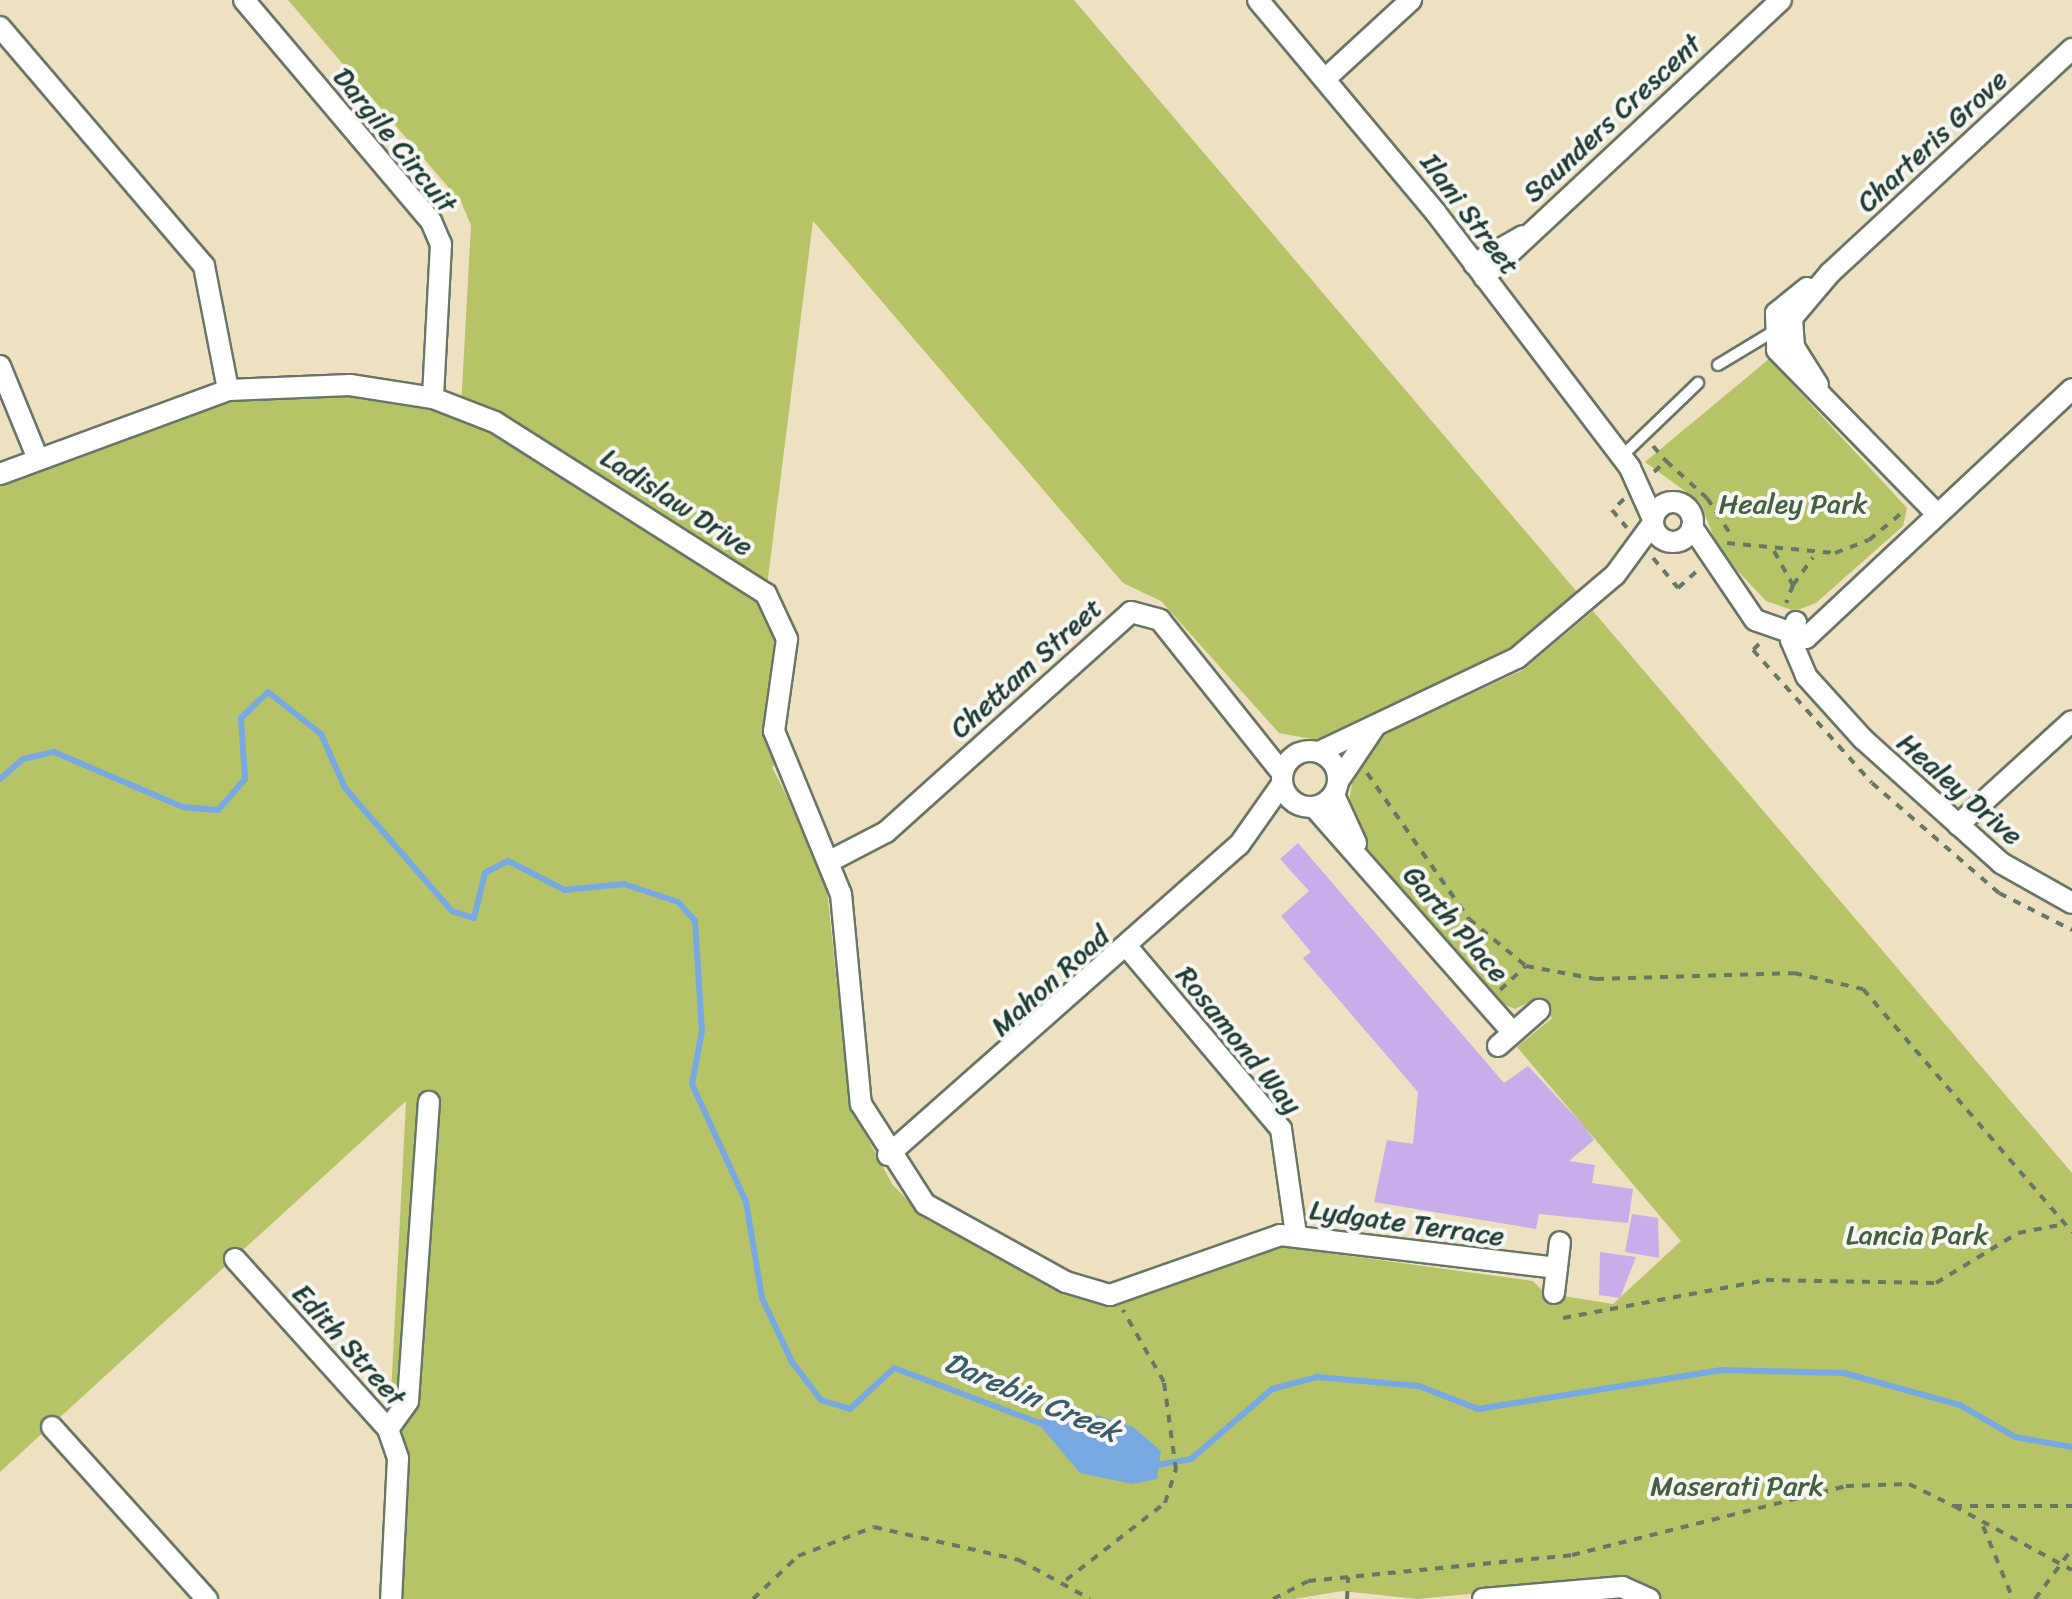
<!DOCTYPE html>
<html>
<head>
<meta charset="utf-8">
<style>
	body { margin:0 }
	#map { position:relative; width:2072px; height:1599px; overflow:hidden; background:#ede1c1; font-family:Sriracha,sans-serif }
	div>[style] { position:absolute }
	.green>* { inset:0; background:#b6c467 }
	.water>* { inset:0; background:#78a9e3 }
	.stream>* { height:6px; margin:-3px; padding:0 3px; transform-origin:3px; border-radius:3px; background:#78a9e3 }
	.building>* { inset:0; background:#c7adea }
	.path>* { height:4px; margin-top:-2px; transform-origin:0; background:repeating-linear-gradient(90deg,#677665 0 8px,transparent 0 16px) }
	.roads { filter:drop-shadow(2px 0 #677665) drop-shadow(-2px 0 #677665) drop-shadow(0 2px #677665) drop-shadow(0 -2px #677665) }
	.service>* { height:10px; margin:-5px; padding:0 5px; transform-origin:5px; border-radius:5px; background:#fff }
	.minor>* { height:20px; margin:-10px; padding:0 10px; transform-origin:10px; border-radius:10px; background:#fff }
	.minor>.ring { margin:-10px; padding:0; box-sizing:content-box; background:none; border:20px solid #fff; border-radius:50% }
	span { translate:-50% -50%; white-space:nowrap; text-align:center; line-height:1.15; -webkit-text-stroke:8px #f6f6f2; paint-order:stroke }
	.street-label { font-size:28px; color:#1f3d34 }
	.park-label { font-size:28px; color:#455f41 }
	.water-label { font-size:30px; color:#3a5d69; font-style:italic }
</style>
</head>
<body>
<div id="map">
	<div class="green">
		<div style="clip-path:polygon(288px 0,1074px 0,1577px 592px,1513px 646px,1360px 724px,1323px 741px,1279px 733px,1161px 601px,1123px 583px,813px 221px,766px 594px,787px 639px,783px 757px,772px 767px,825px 872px,850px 1105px,892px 1184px,927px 1220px,1105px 1307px,1277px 1246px,1533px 1281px,1545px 1293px,1613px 1304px,1681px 1241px,1517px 1047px,1552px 1018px,1536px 999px,1515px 1009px,1498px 1002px,1363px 843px,1348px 807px,1354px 771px,1387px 732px,1523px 670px,1593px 611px,2072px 1173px,2072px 1599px,1628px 1599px,1624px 1579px,1417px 1599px,1342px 1591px,1294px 1599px,402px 1599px,409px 1459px,390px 1414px,406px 1101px,0 1472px,0 474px,211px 401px,350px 385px,461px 408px,471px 225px,461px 202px)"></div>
		<div style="clip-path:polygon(1769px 359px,1907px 508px,1903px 526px,1816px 603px,1795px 611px,1766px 601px,1719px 551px,1700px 502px,1645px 462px)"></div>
	</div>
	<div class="water">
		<div style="clip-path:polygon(1081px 1410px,1133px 1427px,1161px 1451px,1157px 1479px,1132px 1484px,1080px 1473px,1036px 1421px)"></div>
	</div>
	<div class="stream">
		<div style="left:0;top:779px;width:30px;rotate:-41deg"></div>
		<div style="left:23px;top:759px;width:32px;rotate:-13deg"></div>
		<div style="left:54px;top:752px;width:140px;rotate:23.1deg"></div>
		<div style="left:183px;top:807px;width:35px;rotate:5deg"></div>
		<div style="left:218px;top:810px;width:41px;rotate:-48.9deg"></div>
		<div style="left:245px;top:779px;width:61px;rotate:-93.8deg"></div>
		<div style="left:241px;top:718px;width:37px;rotate:-44deg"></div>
		<div style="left:268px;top:692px;width:68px;rotate:38.4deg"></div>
		<div style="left:321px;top:734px;width:59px;rotate:66deg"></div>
		<div style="left:345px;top:788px;width:163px;rotate:49deg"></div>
		<div style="left:452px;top:911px;width:23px;rotate:18deg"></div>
		<div style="left:474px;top:918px;width:46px;rotate:-76.3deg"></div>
		<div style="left:485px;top:873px;width:26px;rotate:-28deg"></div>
		<div style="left:508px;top:861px;width:64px;rotate:27deg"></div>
		<div style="left:565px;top:890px;width:59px;rotate:-5.8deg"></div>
		<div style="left:624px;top:884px;width:57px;rotate:18.4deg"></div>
		<div style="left:678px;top:902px;width:25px;rotate:48deg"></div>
		<div style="left:695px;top:921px;width:110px;rotate:86.4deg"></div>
		<div style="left:702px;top:1031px;width:54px;rotate:100.7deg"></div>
		<div style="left:692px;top:1084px;width:130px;rotate:65.4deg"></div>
		<div style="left:746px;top:1202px;width:97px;rotate:80.5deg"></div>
		<div style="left:762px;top:1298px;width:71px;rotate:64.9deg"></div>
		<div style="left:792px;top:1362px;width:48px;rotate:52.7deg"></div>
		<div style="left:821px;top:1400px;width:30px;rotate:17deg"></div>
		<div style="left:850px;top:1409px;width:60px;rotate:-43deg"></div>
		<div style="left:894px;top:1368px;width:158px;rotate:20.7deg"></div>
		<div style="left:1157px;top:1465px;width:35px;rotate:-10deg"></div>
		<div style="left:1191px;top:1459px;width:107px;rotate:-40.8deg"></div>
		<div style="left:1272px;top:1389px;width:47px;rotate:-14.9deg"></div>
		<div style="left:1317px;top:1377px;width:102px;rotate:5deg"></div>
		<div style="left:1419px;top:1386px;width:63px;rotate:21.3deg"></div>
		<div style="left:1478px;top:1409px;width:247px;rotate:-9.1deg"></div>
		<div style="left:1722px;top:1370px;width:122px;rotate:1.4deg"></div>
		<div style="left:1844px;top:1373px;width:120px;rotate:15.4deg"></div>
		<div style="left:1960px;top:1405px;width:64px;rotate:30.2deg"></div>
		<div style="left:2015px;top:1437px;width:58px;rotate:10deg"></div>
	</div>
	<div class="building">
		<div style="clip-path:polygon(1298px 843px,1504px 1083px,1528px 1066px,1584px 1126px,1594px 1140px,1569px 1161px,1595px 1165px,1592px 1183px,1633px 1189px,1628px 1223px,1539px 1214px,1536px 1229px,1374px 1202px,1387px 1140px,1413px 1144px,1418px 1092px,1303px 958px,1311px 952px,1281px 916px,1309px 891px,1280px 859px)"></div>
		<div style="clip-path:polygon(1632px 1214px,1658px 1218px,1659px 1258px,1625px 1252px)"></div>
		<div style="clip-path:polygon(1600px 1252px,1636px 1257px,1620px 1298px,1599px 1295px)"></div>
	</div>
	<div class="path">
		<div style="left:1653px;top:446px;width:20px;rotate:49deg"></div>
		<div style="left:1654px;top:472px;width:16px;rotate:-43deg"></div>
		<div style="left:1666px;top:461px;width:55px;rotate:42.1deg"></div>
		<div style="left:1707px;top:498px;width:48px;rotate:57deg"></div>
		<div style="left:1624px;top:499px;width:16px;rotate:137deg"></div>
		<div style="left:1612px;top:510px;width:23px;rotate:50deg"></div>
		<div style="left:1727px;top:543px;width:108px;rotate:5.3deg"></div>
		<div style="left:1835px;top:553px;width:36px;rotate:-21deg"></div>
		<div style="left:1869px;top:540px;width:45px;rotate:-39.6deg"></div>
		<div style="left:1774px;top:551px;width:39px;rotate:61deg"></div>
		<div style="left:1793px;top:585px;width:19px;rotate:111deg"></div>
		<div style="left:1653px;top:558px;width:39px;rotate:50deg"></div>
		<div style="left:1678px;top:588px;width:27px;rotate:-42deg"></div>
		<div style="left:1793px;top:585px;width:34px;rotate:-54deg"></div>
		<div style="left:1759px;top:644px;width:8px;rotate:135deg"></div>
		<div style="left:1753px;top:650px;width:178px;rotate:48.2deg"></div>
		<div style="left:1872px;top:783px;width:168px;rotate:40.9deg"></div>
		<div style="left:1999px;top:893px;width:82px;rotate:26.9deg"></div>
		<div style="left:1367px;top:773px;width:178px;rotate:55.1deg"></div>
		<div style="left:1469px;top:919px;width:74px;rotate:39.5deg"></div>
		<div style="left:1526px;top:966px;width:71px;rotate:10.5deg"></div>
		<div style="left:1596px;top:979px;width:198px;rotate:-1.7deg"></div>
		<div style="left:1794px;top:973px;width:71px;rotate:13.1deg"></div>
		<div style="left:1863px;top:989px;width:321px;rotate:49.3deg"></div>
		<div style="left:1500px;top:990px;width:35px;rotate:-43deg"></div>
		<div style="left:1563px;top:1318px;width:207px;rotate:-10.6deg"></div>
		<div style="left:1766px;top:1280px;width:170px;rotate:1deg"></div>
		<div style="left:1936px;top:1283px;width:96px;rotate:-31.4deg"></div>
		<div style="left:2018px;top:1233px;width:48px;rotate:-10.8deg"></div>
		<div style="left:1954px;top:1506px;width:134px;rotate:28.5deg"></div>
		<div style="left:1983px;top:1526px;width:79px;rotate:67.7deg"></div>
		<div style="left:1066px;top:1580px;width:125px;rotate:-37.9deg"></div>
		<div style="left:1165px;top:1503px;width:35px;rotate:-72deg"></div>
		<div style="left:1176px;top:1470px;width:89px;rotate:-97.8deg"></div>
		<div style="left:1164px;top:1382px;width:83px;rotate:-119.7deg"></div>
		<div style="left:753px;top:1599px;width:62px;rotate:-43.7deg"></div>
		<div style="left:798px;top:1556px;width:81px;rotate:-20.9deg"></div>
		<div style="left:874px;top:1527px;width:149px;rotate:12.8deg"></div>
		<div style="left:1019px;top:1560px;width:81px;rotate:28.8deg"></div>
		<div style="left:1273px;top:1599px;width:39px;rotate:-27deg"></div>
		<div style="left:1308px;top:1581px;width:265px;rotate:-5.6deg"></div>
		<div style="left:1572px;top:1555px;width:283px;rotate:-14.1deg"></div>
		<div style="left:1846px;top:1486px;width:63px;rotate:-1.8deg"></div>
		<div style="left:1909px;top:1484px;width:50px;rotate:26.1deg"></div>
		<div style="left:1954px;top:1506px;width:118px"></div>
		<div style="left:1347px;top:1599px;width:22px;rotate:-87deg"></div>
		<div style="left:2035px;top:1599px;width:62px;rotate:-53.5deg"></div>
	</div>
	<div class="roads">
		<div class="service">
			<div style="left:1718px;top:365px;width:62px;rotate:-31.1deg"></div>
			<div style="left:1621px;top:457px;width:107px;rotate:-43.9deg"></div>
		</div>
		<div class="minor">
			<div style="left:244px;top:0;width:289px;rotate:49.8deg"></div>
			<div style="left:431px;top:221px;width:25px;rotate:67deg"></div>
			<div style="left:441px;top:244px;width:154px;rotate:93deg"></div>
			<div style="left:1258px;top:0;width:278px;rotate:50.1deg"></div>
			<div style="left:1436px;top:213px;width:320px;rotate:52.7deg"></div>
			<div style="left:1630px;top:468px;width:56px;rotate:65.7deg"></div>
			<div style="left:0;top:27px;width:314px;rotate:49.5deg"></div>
			<div style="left:204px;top:266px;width:126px;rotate:79deg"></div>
			<div style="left:1325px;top:79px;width:117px;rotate:-42.6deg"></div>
			<div style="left:1474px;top:264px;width:56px;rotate:-29.7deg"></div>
			<div style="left:1484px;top:277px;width:406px;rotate:-43deg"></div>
			<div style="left:1807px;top:288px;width:40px;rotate:141deg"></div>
			<div style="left:1776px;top:313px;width:37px;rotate:88deg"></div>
			<div style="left:1777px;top:350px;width:229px;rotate:45.7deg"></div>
			<div style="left:0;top:366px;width:100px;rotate:67.8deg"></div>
			<div style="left:1818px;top:385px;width:45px;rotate:-122.3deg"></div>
			<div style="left:1794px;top:347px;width:29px;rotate:-94deg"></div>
			<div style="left:1792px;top:318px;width:59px;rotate:-49.8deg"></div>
			<div style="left:1830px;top:273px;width:330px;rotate:-42.8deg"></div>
			<div style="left:0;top:474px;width:243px;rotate:-20.2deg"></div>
			<div style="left:228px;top:390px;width:122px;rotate:-2.3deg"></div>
			<div style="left:350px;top:385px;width:84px;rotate:8.9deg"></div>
			<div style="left:433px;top:398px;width:66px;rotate:21.2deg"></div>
			<div style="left:495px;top:422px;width:321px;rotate:32.4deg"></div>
			<div style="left:766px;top:594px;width:50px;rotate:65deg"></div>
			<div style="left:787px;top:639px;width:93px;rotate:98deg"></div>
			<div style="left:774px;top:731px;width:176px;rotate:67.7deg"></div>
			<div style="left:841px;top:894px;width:211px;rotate:84.6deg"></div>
			<div style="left:861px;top:1104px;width:119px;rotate:57.4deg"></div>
			<div style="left:925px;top:1204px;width:161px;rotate:29deg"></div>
			<div style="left:1066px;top:1282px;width:46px;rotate:16.5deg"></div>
			<div style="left:1110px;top:1295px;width:180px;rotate:-19.4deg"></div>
			<div style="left:1280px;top:1235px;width:279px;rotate:6.8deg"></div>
			<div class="ring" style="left:1653px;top:502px;width:20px;height:20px"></div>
			<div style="left:1692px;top:527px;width:112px;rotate:55.9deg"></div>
			<div style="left:1755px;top:620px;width:54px;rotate:19.4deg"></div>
			<div style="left:1806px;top:638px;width:364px;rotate:-43.1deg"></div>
			<div style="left:1796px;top:622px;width:19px;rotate:106deg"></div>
			<div style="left:1791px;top:640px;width:39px;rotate:67deg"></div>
			<div style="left:1806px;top:676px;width:85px;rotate:47.9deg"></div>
			<div style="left:1863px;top:739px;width:186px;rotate:41.9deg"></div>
			<div style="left:2001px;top:863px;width:81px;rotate:29.4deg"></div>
			<div class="ring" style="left:1282px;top:751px;width:36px;height:36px"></div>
			<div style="left:1319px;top:752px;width:219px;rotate:-25.4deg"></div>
			<div style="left:1517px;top:658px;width:128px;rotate:-40.3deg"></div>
			<div style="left:1615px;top:575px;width:64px;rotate:-53.8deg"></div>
			<div style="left:1339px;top:780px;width:63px;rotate:-56.1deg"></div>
			<div style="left:1334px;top:795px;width:53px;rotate:65.4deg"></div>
			<div style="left:1314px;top:807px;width:295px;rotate:48.6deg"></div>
			<div style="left:1958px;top:825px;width:154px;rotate:-42.4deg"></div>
			<div style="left:832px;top:860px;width:61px;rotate:-27.4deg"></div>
			<div style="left:886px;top:832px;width:329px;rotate:-41.9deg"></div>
			<div style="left:1131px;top:612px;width:30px;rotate:15deg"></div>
			<div style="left:1160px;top:620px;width:196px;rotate:51.4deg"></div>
			<div style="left:1128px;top:948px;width:237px;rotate:49.8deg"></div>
			<div style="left:1281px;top:1129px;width:107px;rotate:81.9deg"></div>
			<div style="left:1498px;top:1046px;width:55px;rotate:-41.3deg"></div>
			<div style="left:888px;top:1155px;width:468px;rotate:-41.5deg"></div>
			<div style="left:1239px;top:845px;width:75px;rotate:-54.8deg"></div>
			<div style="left:235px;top:1259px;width:229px;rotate:48deg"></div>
			<div style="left:388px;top:1429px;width:31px;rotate:71deg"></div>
			<div style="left:398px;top:1458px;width:141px;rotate:92.8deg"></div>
			<div style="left:1554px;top:1293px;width:51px;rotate:-83.3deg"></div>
			<div style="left:52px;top:1427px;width:232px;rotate:48deg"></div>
			<div style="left:388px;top:1429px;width:34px;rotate:-54deg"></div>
			<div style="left:408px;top:1401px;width:300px;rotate:-86deg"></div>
			<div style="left:1483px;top:1599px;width:140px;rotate:-4.9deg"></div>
			<div style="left:1622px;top:1587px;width:30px;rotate:24deg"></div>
		</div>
	</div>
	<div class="street-label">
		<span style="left:1612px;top:118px;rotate:-43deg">Saunders Crescent</span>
		<span style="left:395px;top:140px;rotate:51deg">Dargile Circuit</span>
		<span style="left:1932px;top:141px;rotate:-43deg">Charteris Grove</span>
		<span style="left:1470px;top:214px;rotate:53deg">Ilani Street</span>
		<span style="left:677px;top:502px;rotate:33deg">Ladislaw Drive</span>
		<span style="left:1026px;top:668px;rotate:-42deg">Chettam Street</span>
		<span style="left:1960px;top:789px;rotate:41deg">Healey Drive</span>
		<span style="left:1456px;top:924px;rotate:49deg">Garth Place</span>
		<span style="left:1050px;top:981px;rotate:-42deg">Mahon Road</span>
		<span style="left:1239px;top:1040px;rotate:51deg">Rosamond Way</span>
		<span style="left:1407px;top:1223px;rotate:8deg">Lydgate Terrace</span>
		<span style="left:349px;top:1345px;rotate:48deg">Edith Street</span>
	</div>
	<div class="park-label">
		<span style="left:1793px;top:504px">Healey Park</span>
		<span style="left:1917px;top:1235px">Lancia Park</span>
		<span style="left:1737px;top:1486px">Maserati Park</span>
	</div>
	<div class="water-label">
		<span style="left:1032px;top:1397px;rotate:23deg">Darebin Creek</span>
	</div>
</div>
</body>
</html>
